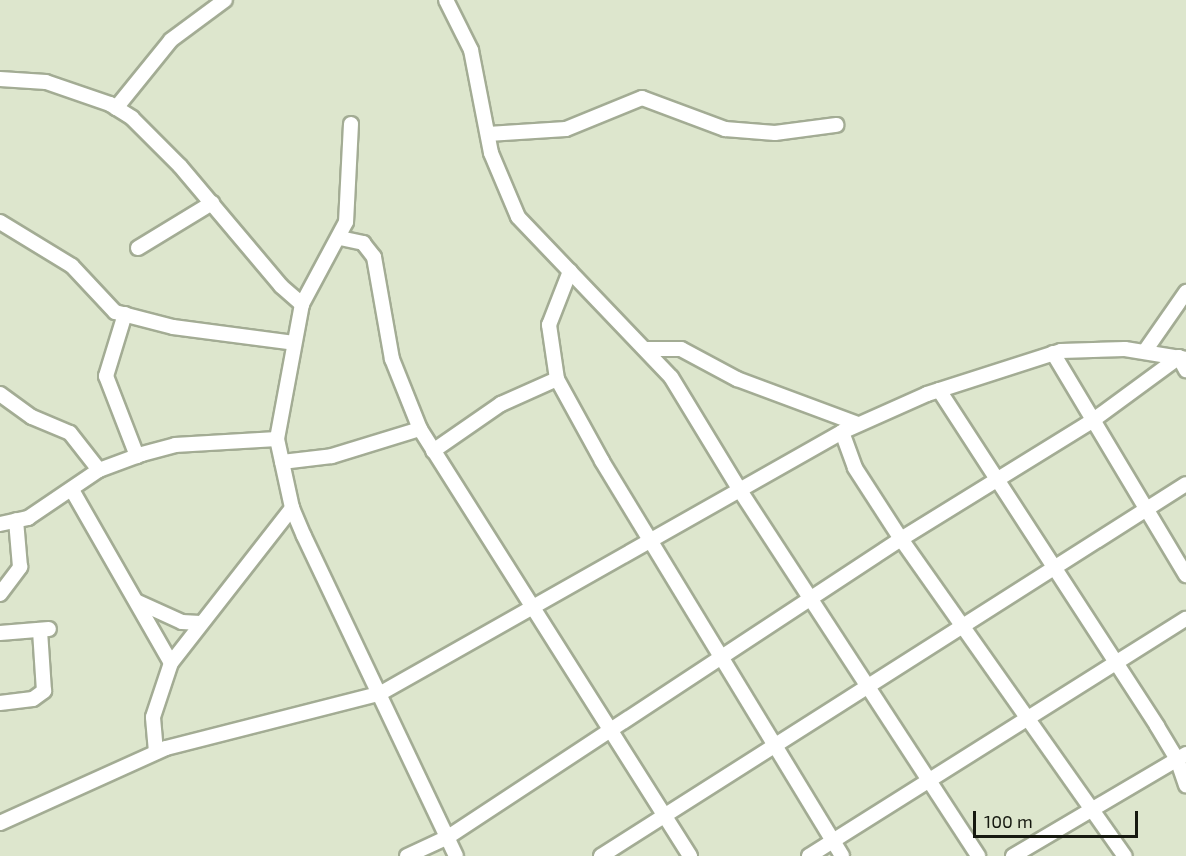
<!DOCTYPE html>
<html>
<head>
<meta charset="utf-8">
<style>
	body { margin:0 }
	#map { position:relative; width:1186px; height:856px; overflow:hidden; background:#dde6cd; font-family:"Exo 2",sans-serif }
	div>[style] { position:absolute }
	.roads { filter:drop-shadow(2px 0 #a3ac94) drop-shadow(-2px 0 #a3ac94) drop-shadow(0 2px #a3ac94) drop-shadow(0 -2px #a3ac94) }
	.minor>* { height:14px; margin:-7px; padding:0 7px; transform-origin:7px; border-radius:7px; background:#fff }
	span { translate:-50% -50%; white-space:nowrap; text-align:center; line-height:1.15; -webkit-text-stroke:5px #dde6cd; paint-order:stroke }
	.scale { position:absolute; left:973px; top:811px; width:165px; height:27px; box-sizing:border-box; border:3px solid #161910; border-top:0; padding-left:8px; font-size:18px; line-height:21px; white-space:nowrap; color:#161910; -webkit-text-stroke:4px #dde6cd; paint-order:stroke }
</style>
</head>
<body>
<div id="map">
	<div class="roads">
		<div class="minor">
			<div style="left:446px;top:0;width:56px;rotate:63.4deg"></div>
			<div style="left:471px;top:50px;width:105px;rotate:79deg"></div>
			<div style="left:491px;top:153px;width:69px;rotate:67.1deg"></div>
			<div style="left:518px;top:217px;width:221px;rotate:46.3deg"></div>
			<div style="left:671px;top:377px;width:131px;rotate:58.7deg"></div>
			<div style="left:739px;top:489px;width:438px;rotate:56.9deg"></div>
			<div style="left:0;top:79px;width:46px;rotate:3.7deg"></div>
			<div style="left:46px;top:82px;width:68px;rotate:19deg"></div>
			<div style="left:110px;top:104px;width:26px;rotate:32deg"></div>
			<div style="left:132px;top:118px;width:68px;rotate:45deg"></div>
			<div style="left:180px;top:166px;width:157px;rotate:49.9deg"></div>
			<div style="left:281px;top:286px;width:28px;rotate:41deg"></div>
			<div style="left:116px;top:108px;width:87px;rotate:-51deg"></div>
			<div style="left:171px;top:40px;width:67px;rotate:-36.5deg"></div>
			<div style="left:351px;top:124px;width:98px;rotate:92.9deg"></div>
			<div style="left:346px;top:222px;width:93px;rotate:118.2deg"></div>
			<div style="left:302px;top:304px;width:137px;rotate:100.5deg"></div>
			<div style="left:277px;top:439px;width:71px;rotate:77.7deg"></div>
			<div style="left:292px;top:508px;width:30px;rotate:67deg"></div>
			<div style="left:304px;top:536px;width:354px;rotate:64.6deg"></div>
			<div style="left:488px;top:134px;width:78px;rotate:-3.7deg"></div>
			<div style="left:566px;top:129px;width:82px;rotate:-22.2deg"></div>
			<div style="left:642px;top:98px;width:89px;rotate:20.5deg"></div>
			<div style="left:725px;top:129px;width:50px;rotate:4.6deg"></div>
			<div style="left:775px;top:133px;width:62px;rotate:-7.5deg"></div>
			<div style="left:0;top:222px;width:84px;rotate:31.4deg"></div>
			<div style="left:72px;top:266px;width:63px;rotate:46.9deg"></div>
			<div style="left:115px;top:312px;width:60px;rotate:14.5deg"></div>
			<div style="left:173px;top:327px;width:122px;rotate:7.5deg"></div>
			<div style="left:340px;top:238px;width:24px;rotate:12deg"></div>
			<div style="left:363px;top:243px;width:18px;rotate:52deg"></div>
			<div style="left:374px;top:257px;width:104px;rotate:80deg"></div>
			<div style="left:392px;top:359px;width:75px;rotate:68.2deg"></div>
			<div style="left:420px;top:429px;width:505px;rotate:57.69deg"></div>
			<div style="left:138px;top:248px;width:87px;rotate:-31.3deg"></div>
			<div style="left:125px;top:314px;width:65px;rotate:107deg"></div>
			<div style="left:106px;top:376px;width:86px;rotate:68.8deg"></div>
			<div style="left:647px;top:349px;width:34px"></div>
			<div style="left:681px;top:349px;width:64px;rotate:28.2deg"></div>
			<div style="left:737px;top:379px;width:129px;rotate:20.4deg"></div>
			<div style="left:1145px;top:351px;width:72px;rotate:-55.2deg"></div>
			<div style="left:1053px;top:353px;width:259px;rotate:59.1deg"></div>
			<div style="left:557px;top:379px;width:55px;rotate:-98.4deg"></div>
			<div style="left:549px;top:325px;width:58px;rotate:-68.7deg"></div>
			<div style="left:939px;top:390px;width:401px;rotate:57deg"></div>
			<div style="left:1157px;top:726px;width:39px;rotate:59deg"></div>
			<div style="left:1177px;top:759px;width:28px;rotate:71deg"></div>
			<div style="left:0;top:394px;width:39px;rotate:36deg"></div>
			<div style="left:32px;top:417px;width:41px;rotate:22.8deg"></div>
			<div style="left:70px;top:433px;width:47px;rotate:51.9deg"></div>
			<div style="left:842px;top:432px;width:38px;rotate:70deg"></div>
			<div style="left:855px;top:468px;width:85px;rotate:57.1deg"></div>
			<div style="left:901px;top:539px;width:388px;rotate:54.8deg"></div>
			<div style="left:433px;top:451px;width:83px;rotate:-34.7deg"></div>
			<div style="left:501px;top:404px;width:61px;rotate:-24.1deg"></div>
			<div style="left:557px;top:379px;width:94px;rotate:61.2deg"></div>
			<div style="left:602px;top:461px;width:462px;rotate:58.7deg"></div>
			<div style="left:282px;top:462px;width:50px;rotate:-6.8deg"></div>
			<div style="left:332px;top:456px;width:92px;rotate:-17.1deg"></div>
			<div style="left:72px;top:490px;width:199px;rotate:60.2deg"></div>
			<div style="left:0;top:524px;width:29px;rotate:-12deg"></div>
			<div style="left:28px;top:518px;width:86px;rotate:-34.1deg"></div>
			<div style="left:99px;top:470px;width:46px;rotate:-20.4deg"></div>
			<div style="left:142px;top:454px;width:34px;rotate:-15deg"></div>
			<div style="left:175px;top:445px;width:102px;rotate:-3.4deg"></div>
			<div style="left:0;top:594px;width:34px;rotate:-53deg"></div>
			<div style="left:20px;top:567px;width:47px;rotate:-94.9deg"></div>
			<div style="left:138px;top:602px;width:48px;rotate:24.4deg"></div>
			<div style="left:182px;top:622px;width:18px;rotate:3deg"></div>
			<div style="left:0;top:633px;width:49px;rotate:-4.7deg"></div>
			<div style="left:0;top:703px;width:33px;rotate:-7deg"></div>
			<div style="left:33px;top:699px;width:14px;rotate:-36deg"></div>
			<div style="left:44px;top:691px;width:61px;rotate:-93.8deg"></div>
			<div style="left:156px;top:752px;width:35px;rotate:-95deg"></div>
			<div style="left:153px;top:717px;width:57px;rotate:-71.6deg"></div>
			<div style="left:171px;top:663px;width:197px;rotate:-52deg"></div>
			<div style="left:0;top:823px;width:182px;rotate:-24.3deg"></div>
			<div style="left:166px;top:748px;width:222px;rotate:-14.3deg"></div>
			<div style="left:381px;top:693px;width:530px;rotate:-29.52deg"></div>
			<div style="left:842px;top:432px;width:93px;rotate:-24.1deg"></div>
			<div style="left:927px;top:394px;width:141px;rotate:-17.8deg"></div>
			<div style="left:1061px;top:351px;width:64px;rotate:-1.8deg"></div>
			<div style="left:1125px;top:349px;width:62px;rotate:9.3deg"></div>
			<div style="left:407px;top:856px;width:45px;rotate:-24.9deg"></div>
			<div style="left:448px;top:837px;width:542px;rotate:-33.34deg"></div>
			<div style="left:901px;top:539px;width:225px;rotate:-31.7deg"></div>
			<div style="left:1092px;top:421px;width:108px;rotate:-36.3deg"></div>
			<div style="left:1179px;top:357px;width:15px;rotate:62deg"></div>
			<div style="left:601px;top:856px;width:693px;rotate:-32.45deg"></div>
			<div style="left:809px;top:856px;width:445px;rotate:-32.2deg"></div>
			<div style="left:1013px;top:856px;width:201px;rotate:-30.5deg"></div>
		</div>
	</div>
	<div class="scale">100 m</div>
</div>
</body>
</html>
